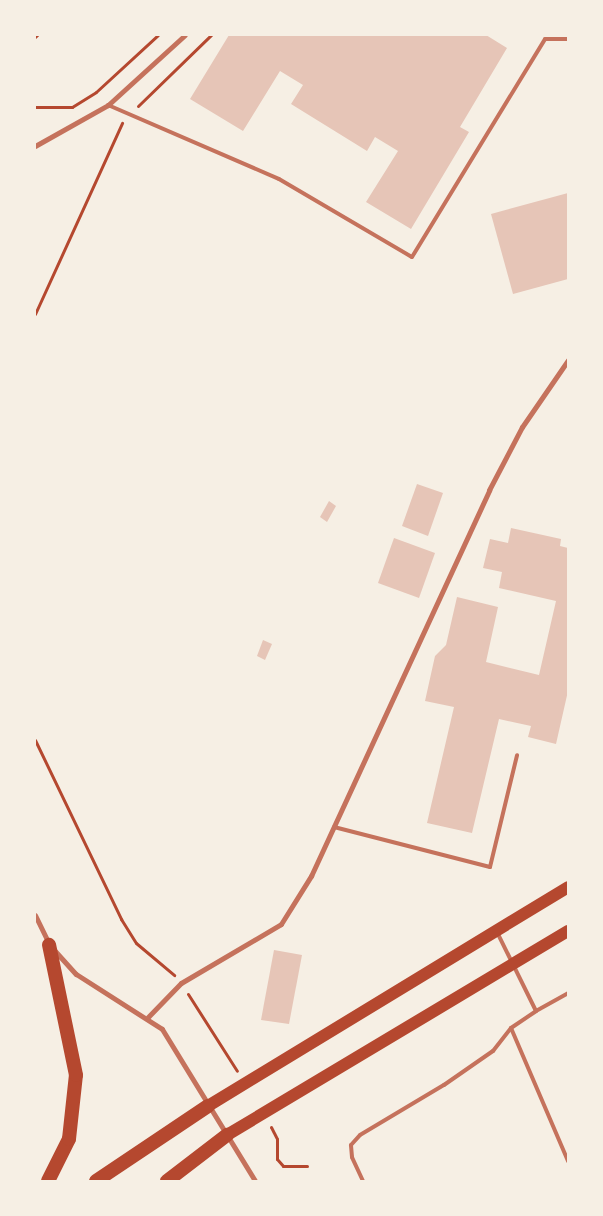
<!DOCTYPE html>
<html>
<head>
<meta charset="utf-8">
<style>
	body { margin:0 }
	#map { position:relative; width:603px; height:1216px; overflow:hidden; background:#f6efe4; font-family:"Titillium Web",sans-serif }
	div>[style] { position:absolute }
	.building>* { inset:0; background:#e6c5b7 }
	.path>* { height:3px; margin:-1.5px; padding:0 1.5px; transform-origin:1.5px; border-radius:1.5px; background:#b5482f }
	.service>* { height:4px; margin:-2px; padding:0 2px; transform-origin:2px; border-radius:2px; background:#c5725c }
	.minor>* { height:5px; margin:-2.5px; padding:0 2.5px; transform-origin:2.5px; border-radius:2.5px; background:#c5725c }
	.primary>* { height:12px; margin:-6px; padding:0 6px; transform-origin:6px; border-radius:6px; background:#b5482f }
	.trunk>* { height:14px; margin:-7px; padding:0 7px; transform-origin:7px; border-radius:7px; background:#b5482f }
	span { translate:-50% -50%; white-space:nowrap; text-align:center; line-height:1.15; -webkit-text-stroke:4px #f6efe4; paint-order:stroke }
	.frame { position:absolute; inset:0; border:36px solid #f6efe4; pointer-events:none }
</style>
</head>
<body>
<div id="map">
	<div class="building">
		<div style="clip-path:polygon(229px 35px,486px 35px,507px 48px,460px 127px,469px 132px,411px 229px,366px 202px,398px 151px,375px 137px,367px 151px,291px 104px,303px 85px,280px 71px,243px 131px,190px 99px)"></div>
		<div style="clip-path:polygon(568px 193px,568px 279px,513px 294px,491px 214px)"></div>
		<div style="clip-path:polygon(417px 484px,443px 493px,428px 536px,402px 526px)"></div>
		<div style="clip-path:polygon(329px 501px,336px 506px,327px 522px,320px 517px)"></div>
		<div style="clip-path:polygon(511px 528px,561px 539px,560px 546px,568px 548px,568px 691px,556px 744px,528px 737px,531px 726px,499px 719px,472px 833px,427px 823px,454px 707px,425px 701px,435px 656px,446px 645px,457px 597px,498px 607px,486px 662px,539px 675px,556px 601px,499px 588px,502px 572px,483px 568px,490px 539px,508px 543px)"></div>
		<div style="clip-path:polygon(394px 538px,435px 553px,419px 598px,378px 583px)"></div>
		<div style="clip-path:polygon(263px 640px,272px 644px,265px 660px,257px 656px)"></div>
		<div style="clip-path:polygon(274px 950px,302px 955px,289px 1024px,261px 1020px)"></div>
	</div>
	<div class="path">
		<div style="left:35px;top:37px;width:3px;rotate:-45deg"></div>
		<div style="left:138px;top:106px;width:102px;rotate:-44.2deg"></div>
		<div style="left:35px;top:107px;width:37px"></div>
		<div style="left:72px;top:107px;width:28px;rotate:-32deg"></div>
		<div style="left:96px;top:92px;width:84px;rotate:-42.6deg"></div>
		<div style="left:35px;top:314px;width:210px;rotate:-65.5deg"></div>
		<div style="left:35px;top:740px;width:199px;rotate:64.3deg"></div>
		<div style="left:121px;top:919px;width:28px;rotate:58deg"></div>
		<div style="left:136px;top:943px;width:50px;rotate:40.1deg"></div>
		<div style="left:188px;top:994px;width:91px;rotate:57.5deg"></div>
		<div style="left:271px;top:1127px;width:13px;rotate:63deg"></div>
		<div style="left:277px;top:1139px;width:20px;rotate:90deg"></div>
		<div style="left:277px;top:1159px;width:9px;rotate:49deg"></div>
		<div style="left:283px;top:1166px;width:24px"></div>
	</div>
	<div class="service">
		<div style="left:108px;top:105px;width:186px;rotate:23.4deg"></div>
		<div style="left:279px;top:179px;width:154px;rotate:30.4deg"></div>
		<div style="left:412px;top:257px;width:255px;rotate:-58.6deg"></div>
		<div style="left:545px;top:39px;width:23px"></div>
		<div style="left:334px;top:827px;width:161px;rotate:14.4deg"></div>
		<div style="left:490px;top:867px;width:115px;rotate:-76.4deg"></div>
		<div style="left:536px;top:1011px;width:37px;rotate:-29deg"></div>
		<div style="left:511px;top:1028px;width:145px;rotate:66.8deg"></div>
		<div style="left:363px;top:1181px;width:26px;rotate:-115deg"></div>
		<div style="left:352px;top:1157px;width:12px;rotate:-95deg"></div>
		<div style="left:351px;top:1145px;width:13px;rotate:-48deg"></div>
		<div style="left:360px;top:1135px;width:98px;rotate:-30.8deg"></div>
		<div style="left:444px;top:1085px;width:60px;rotate:-34.8deg"></div>
		<div style="left:493px;top:1051px;width:29px;rotate:-52deg"></div>
		<div style="left:511px;top:1028px;width:30px;rotate:-34deg"></div>
		<div style="left:536px;top:1011px;width:86px;rotate:-116.3deg"></div>
	</div>
	<div class="minor">
		<div style="left:35px;top:146px;width:84px;rotate:-29.3deg"></div>
		<div style="left:108px;top:105px;width:104px;rotate:-42.3deg"></div>
		<div style="left:35px;top:915px;width:32px;rotate:64deg"></div>
		<div style="left:55px;top:951px;width:31px;rotate:48deg"></div>
		<div style="left:76px;top:974px;width:102px;rotate:32.6deg"></div>
		<div style="left:162px;top:1029px;width:178px;rotate:58.5deg"></div>
		<div style="left:148px;top:1017px;width:47px;rotate:-45.9deg"></div>
		<div style="left:181px;top:983px;width:116px;rotate:-30.5deg"></div>
		<div style="left:281px;top:924px;width:57px;rotate:-58deg"></div>
		<div style="left:311px;top:876px;width:425px;rotate:-65.2deg"></div>
		<div style="left:489px;top:490px;width:71px;rotate:-62.4deg"></div>
		<div style="left:522px;top:427px;width:81px;rotate:-55.5deg"></div>
	</div>
	<div class="primary">
		<div style="left:208px;top:1106px;width:421px;rotate:-31.3deg"></div>
		<div style="left:227px;top:1135px;width:397px;rotate:-30.9deg"></div>
	</div>
	<div class="trunk">
		<div style="left:48px;top:1181px;width:47px;rotate:-63.4deg"></div>
		<div style="left:69px;top:1139px;width:64px;rotate:-83.8deg"></div>
		<div style="left:76px;top:1075px;width:133px;rotate:-101.7deg"></div>
		<div style="left:96px;top:1181px;width:135px;rotate:-33.8deg"></div>
		<div style="left:167px;top:1181px;width:76px;rotate:-37.5deg"></div>
	</div>
	<div class="frame"></div>
</div>
</body>
</html>
